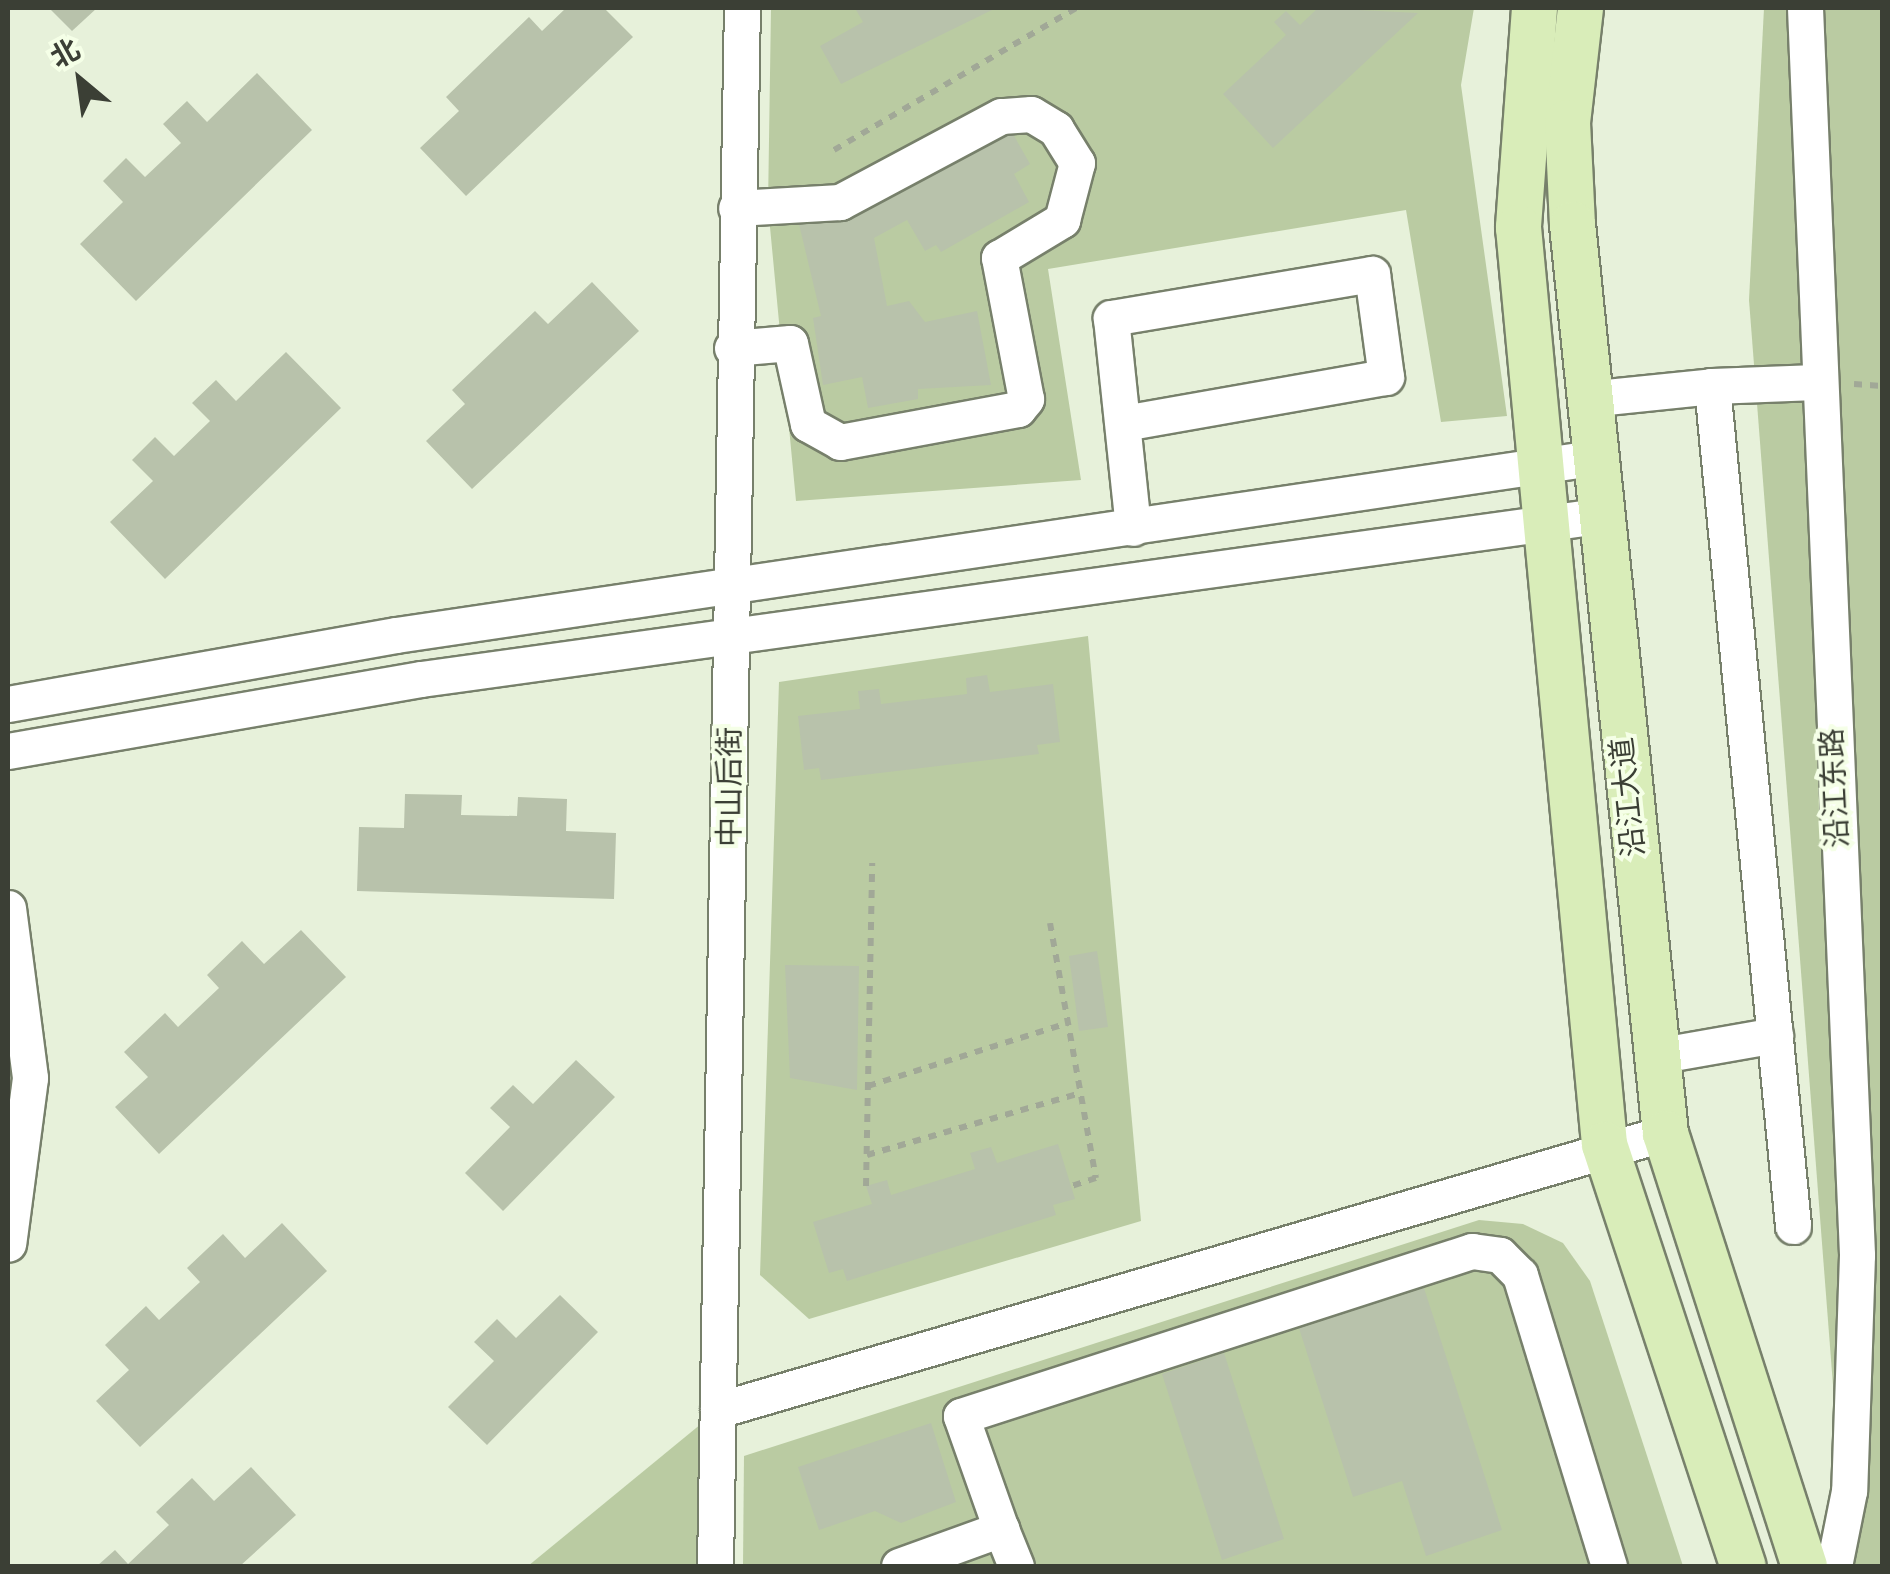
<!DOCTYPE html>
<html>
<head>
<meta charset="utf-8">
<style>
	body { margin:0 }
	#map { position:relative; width:1890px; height:1574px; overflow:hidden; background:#e7f1da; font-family:"DM Sans","Noto Sans SC",sans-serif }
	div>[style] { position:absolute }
	.green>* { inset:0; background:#bacba2 }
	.building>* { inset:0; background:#b8c2ab }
	.path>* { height:6px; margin-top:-3px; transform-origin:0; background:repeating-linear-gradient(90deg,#a1a897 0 8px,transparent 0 16px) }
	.roads { filter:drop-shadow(2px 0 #77806b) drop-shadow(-2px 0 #77806b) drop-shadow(0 2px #77806b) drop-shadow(0 -2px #77806b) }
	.minor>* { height:35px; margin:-17.5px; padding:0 17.5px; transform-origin:17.5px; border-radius:17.5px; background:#fff }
	.major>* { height:45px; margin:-22.5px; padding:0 22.5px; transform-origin:22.5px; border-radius:22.5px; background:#d9edb9 }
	span { translate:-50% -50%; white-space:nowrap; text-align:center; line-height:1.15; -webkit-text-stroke:8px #f5ffe7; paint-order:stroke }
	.street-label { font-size:30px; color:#3b3f35 }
	.frame { position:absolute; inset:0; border:10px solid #3b3f35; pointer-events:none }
	.north { position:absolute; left:30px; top:30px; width:100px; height:100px; -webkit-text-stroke:8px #f5ffe7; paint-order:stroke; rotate:331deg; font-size:28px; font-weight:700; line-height:40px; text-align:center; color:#3b3f35 }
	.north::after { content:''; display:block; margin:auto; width:35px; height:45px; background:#3b3f35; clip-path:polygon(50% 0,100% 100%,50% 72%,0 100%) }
</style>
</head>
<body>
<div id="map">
	<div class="green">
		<div style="clip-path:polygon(771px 8px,1474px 8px,1461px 85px,1507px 416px,1441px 422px,1406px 210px,1048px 269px,1081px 480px,796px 501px,768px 206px)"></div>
		<div style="clip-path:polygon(1764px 8px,1882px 8px,1882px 1566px,1847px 1566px,1749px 300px)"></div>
		<div style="clip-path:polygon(1088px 636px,1141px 1221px,809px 1319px,760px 1275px,779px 682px)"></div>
		<div style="clip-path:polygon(1479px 1220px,1523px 1224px,1563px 1243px,1590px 1281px,1683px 1566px,743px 1566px,744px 1456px)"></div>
		<div style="clip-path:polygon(718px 1410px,715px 1566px,528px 1566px)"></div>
	</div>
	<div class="building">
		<div style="clip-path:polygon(49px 8px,97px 8px,72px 31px)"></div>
		<div style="clip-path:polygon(566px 8px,604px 8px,633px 37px,466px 196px,420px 148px,459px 111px,446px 97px,529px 17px,542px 31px)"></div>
		<div style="clip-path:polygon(855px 8px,996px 8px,841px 84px,820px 46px,863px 22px)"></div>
		<div style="clip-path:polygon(1318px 8px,1418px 13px,1273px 148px,1223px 94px,1286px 35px,1274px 22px,1286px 11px,1300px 25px)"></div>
		<div style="clip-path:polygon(257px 73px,312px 130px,136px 301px,80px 244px,123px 202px,103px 181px,126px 158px,145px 177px,181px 143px,163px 124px,187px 101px,207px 122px)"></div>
		<div style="clip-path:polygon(1008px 125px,1030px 164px,1014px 174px,1029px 202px,941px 252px,936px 245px,925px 251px,907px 220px,874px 238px,887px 306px,909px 301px,925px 322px,977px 311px,991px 385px,918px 389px,918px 399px,868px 408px,862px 377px,823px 385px,813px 318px,821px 316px,798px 220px)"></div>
		<div style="clip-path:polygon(592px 282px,639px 331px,472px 489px,426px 441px,465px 404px,452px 390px,535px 311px,548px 324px)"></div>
		<div style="clip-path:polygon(286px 352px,341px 408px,165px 579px,110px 522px,153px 481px,132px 460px,155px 437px,174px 456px,210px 421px,192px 403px,216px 380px,236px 401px)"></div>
		<div style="clip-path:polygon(987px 675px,990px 692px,1053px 684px,1060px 742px,1037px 745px,1039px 754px,821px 780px,819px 768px,804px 770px,798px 716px,860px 709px,858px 691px,879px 689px,881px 704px,967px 694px,966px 678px)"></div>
		<div style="clip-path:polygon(405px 794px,462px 795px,461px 815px,517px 816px,518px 797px,567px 799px,566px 831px,616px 833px,614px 899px,357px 891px,359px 827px,404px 828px)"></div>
		<div style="clip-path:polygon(301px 930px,346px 977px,159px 1154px,115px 1107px,148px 1077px,124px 1052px,165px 1013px,178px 1027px,219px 988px,207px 975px,242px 941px,264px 964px)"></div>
		<div style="clip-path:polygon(1097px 951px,1108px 1027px,1079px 1031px,1069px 956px)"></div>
		<div style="clip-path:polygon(785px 965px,859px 966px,857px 1090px,790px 1078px)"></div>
		<div style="clip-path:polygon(576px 1060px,615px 1097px,503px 1211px,465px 1173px,510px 1127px,490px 1108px,513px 1085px,533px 1104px)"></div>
		<div style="clip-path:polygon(1058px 1144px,1075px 1199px,1053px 1205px,1056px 1215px,847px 1281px,843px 1269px,829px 1273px,813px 1222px,872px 1204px,866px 1186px,887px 1180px,891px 1195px,975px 1169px,970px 1153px,991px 1147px,997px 1163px)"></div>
		<div style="clip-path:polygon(282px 1223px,327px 1271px,140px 1447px,96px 1401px,129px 1370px,105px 1345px,146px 1306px,159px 1320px,200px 1282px,187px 1268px,223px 1234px,245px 1258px)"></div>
		<div style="clip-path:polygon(1424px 1288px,1502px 1530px,1426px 1556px,1402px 1481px,1353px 1497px,1299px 1328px)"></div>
		<div style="clip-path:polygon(560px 1295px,598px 1332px,487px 1445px,448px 1407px,494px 1361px,474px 1342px,497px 1319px,516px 1338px)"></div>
		<div style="clip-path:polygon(1224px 1353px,1284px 1539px,1222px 1560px,1162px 1374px)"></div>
		<div style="clip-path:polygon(931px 1423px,956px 1502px,901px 1523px,875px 1511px,819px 1530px,798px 1467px)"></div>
		<div style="clip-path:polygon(251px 1467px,296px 1515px,240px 1566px,97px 1566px,115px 1550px,128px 1564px,169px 1525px,156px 1512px,192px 1478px,214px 1501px)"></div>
	</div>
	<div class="path">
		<div style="left:834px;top:150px;width:281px;rotate:-30.4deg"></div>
		<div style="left:1854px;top:384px;width:28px;rotate:4deg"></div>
		<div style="left:1050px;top:923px;width:259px;rotate:79.8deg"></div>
		<div style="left:1096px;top:1178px;width:26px;rotate:162deg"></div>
		<div style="left:868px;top:1086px;width:210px;rotate:-17.5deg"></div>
		<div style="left:867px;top:1155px;width:223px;rotate:-16.2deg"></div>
		<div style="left:866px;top:1186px;width:323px;rotate:-88.9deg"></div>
	</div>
	<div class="roads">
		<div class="minor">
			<div style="left:1805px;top:8px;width:1248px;rotate:87.61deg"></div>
			<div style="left:1857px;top:1255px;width:236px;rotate:91.9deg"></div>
			<div style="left:1849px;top:1491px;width:76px;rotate:101.3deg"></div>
			<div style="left:732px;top:348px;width:58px;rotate:-4.9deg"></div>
			<div style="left:790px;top:343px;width:83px;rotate:77.5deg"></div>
			<div style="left:808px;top:424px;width:37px;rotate:29deg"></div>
			<div style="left:840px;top:442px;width:181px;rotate:-10.5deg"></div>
			<div style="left:1018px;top:409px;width:13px;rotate:-51deg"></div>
			<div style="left:1026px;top:399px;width:144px;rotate:-100.8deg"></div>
			<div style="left:999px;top:258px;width:74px;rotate:-31.1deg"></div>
			<div style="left:1062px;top:220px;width:59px;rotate:-75.3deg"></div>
			<div style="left:1077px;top:163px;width:40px;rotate:-122deg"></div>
			<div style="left:1056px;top:129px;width:29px;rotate:-149deg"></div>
			<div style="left:1031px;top:114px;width:30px;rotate:176deg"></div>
			<div style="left:1001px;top:116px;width:183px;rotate:151.9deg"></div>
			<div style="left:840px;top:202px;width:104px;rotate:176.7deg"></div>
			<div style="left:1712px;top:386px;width:104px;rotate:-2.2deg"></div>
			<div style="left:1587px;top:399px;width:126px;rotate:-5.9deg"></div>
			<div style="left:1712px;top:386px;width:844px;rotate:84.49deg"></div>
			<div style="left:1124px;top:423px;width:266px;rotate:-10deg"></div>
			<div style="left:1386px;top:377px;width:104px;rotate:-97.7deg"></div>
			<div style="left:1372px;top:274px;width:265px;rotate:170.4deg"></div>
			<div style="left:1111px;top:318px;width:211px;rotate:84deg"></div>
			<div style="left:8px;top:704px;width:394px;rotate:-10.1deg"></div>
			<div style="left:396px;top:635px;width:1209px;rotate:-8.42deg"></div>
			<div style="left:8px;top:751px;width:419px;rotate:-9.9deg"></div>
			<div style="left:421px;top:679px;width:1187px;rotate:-7.89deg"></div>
			<div style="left:8px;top:908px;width:171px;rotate:82.6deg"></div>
			<div style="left:30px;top:1078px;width:167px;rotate:97.5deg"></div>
			<div style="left:1656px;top:1056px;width:121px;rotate:-10deg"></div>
			<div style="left:718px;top:1410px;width:987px;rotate:-16.3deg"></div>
			<div style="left:1001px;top:1529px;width:120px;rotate:-109.5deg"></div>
			<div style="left:961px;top:1416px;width:537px;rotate:-17.9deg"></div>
			<div style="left:1472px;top:1251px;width:28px;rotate:8deg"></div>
			<div style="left:1500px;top:1255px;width:28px;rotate:45deg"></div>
			<div style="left:1520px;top:1275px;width:304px;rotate:73deg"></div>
			<div style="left:715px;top:1566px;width:1558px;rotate:-89.01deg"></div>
			<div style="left:899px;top:1566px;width:109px;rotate:-19.9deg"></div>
			<div style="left:1001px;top:1529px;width:40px;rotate:68deg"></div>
		</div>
		<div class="major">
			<div style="left:1534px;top:8px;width:220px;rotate:94.2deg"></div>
			<div style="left:1518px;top:227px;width:921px;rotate:84.64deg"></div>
			<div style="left:1604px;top:1144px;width:444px;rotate:71.8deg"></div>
			<div style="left:1580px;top:8px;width:115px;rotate:96.5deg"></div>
			<div style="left:1567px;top:122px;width:102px;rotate:87.2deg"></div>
			<div style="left:1572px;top:224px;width:914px;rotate:84.16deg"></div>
			<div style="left:1665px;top:1133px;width:455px;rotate:72.2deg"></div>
		</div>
	</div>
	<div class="street-label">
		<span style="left:730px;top:787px;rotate:-90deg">中山后街</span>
		<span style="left:1835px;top:788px;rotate:-93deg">沿江东路</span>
		<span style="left:1628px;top:797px;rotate:-96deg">沿江大道</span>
	</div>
	<div class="frame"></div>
	<div class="north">北</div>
</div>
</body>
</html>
